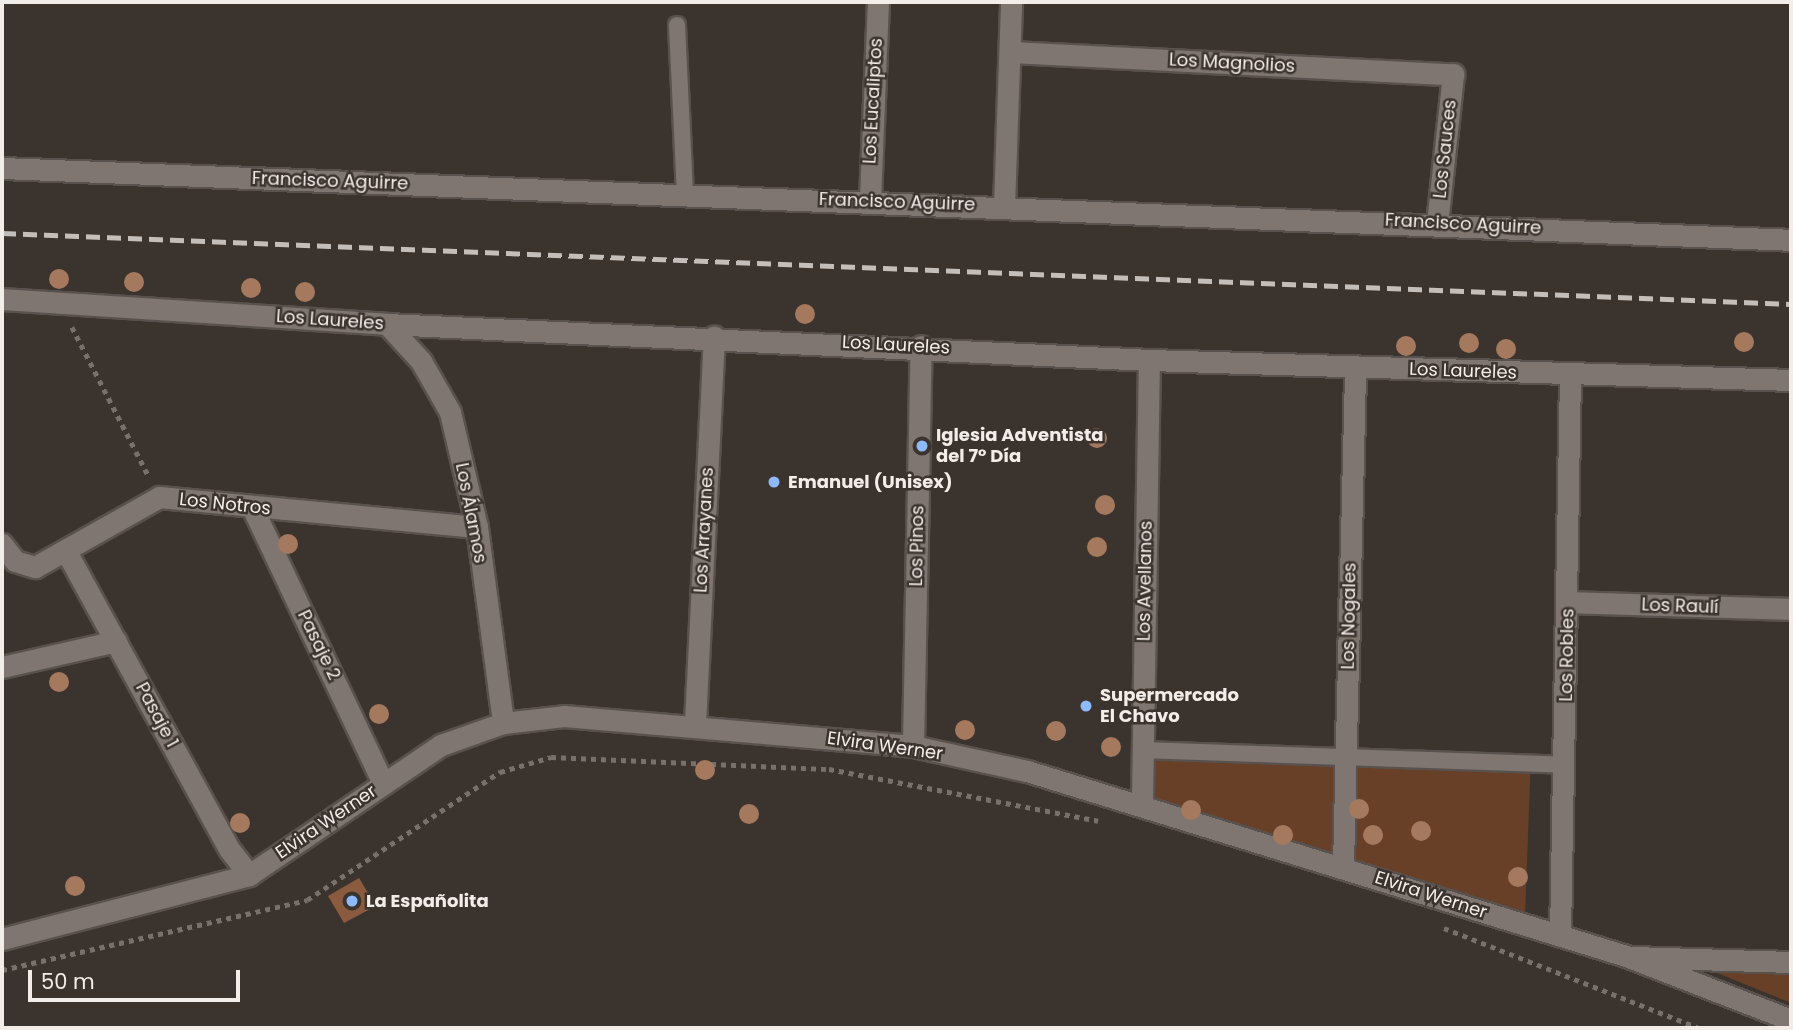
<!DOCTYPE html>
<html>
<head>
<meta charset="utf-8">
<style>
	body { margin:0 }
	#map { position:relative; width:1793px; height:1030px; overflow:hidden; background:#3b332e; font-family:Poppins,sans-serif }
	div>[style] { position:absolute }
	.green>* { inset:0; background:#684028 }
	.building>* { inset:0; background:#8a5b3e }
	.path>* { height:4.5px; margin-top:-2.25px; transform-origin:0; background:repeating-linear-gradient(90deg,#78706c 0 5px,transparent 0 10px) }
	.roads { filter:drop-shadow(2px 0 #58514d) drop-shadow(-2px 0 #58514d) drop-shadow(0 2px #58514d) drop-shadow(0 -2px #58514d) }
	.lane>* { height:16px; margin:-8px; padding:0 8px; transform-origin:8px; border-radius:8px; background:#807671 }
	.street>* { height:21px; margin:-10.5px; padding:0 10.5px; transform-origin:10.5px; border-radius:10.5px; background:#807671 }
	.secondary>* { height:21px; margin:-10.5px; padding:0 10.5px; transform-origin:10.5px; border-radius:10.5px; background:#807671 }
	.rail>* { height:5px; margin-top:-2.5px; transform-origin:0; background:repeating-linear-gradient(90deg,#c4beba 0 14px,transparent 0 21px) }
	.trees>* { width:20px; height:20px; margin:-10px; border-radius:50%; background:#a5795e }
	.dots>* { width:19px; height:19px; translate:-50% -50%; box-sizing:border-box; border:4px solid #3b332e; border-radius:50% }
	span { translate:-50% -50%; white-space:nowrap; text-align:center; line-height:1.15; -webkit-text-stroke:5px #3b332e; paint-order:stroke }
	.street-label { font-size:18px; color:#f3edea }
	.poi-label { font-size:18px; color:#f3edea; font-weight:700 }
	.left { translate:0 -50%; text-align:left }
	.frame { position:absolute; inset:0; border:4px solid #f3edea; pointer-events:none }
	.scale { position:absolute; left:28px; top:970px; width:212px; height:32px; box-sizing:border-box; border:4px solid #f3edea; border-top:0; padding-left:9px; font-size:21px; line-height:24px; white-space:nowrap; color:#f3edea; -webkit-text-stroke:5px #3b332e; paint-order:stroke }
</style>
</head>
<body>
<div id="map">
	<div class="green">
		<div style="clip-path:polygon(1136px 740px,1531px 755px,1525px 915px,1133px 791px)"></div>
		<div style="clip-path:polygon(1698px 965px,1791px 970px,1791px 1003px)"></div>
	</div>
	<div class="building">
		<div style="clip-path:polygon(359px 878px,376px 906px,344px 923px,328px 896px)"></div>
	</div>
	<div class="path">
		<div style="left:72px;top:327px;width:166px;rotate:62.8deg"></div>
		<div style="left:1444px;top:928px;width:274px;rotate:21.4deg"></div>
		<div style="left:2px;top:970px;width:313px;rotate:-12.9deg"></div>
		<div style="left:307px;top:900px;width:232px;rotate:-33.6deg"></div>
		<div style="left:500px;top:772px;width:53px;rotate:-16.4deg"></div>
		<div style="left:551px;top:757px;width:278px;rotate:2.5deg"></div>
		<div style="left:829px;top:769px;width:274px;rotate:10.9deg"></div>
	</div>
	<div class="roads">
		<div class="lane">
			<div style="left:677px;top:25px;width:169px;rotate:87.3deg"></div>
			<div style="left:1143px;top:750px;width:421px;rotate:2deg"></div>
		</div>
		<div class="street">
			<div style="left:1012px;top:52px;width:442px;rotate:2.9deg"></div>
			<div style="left:1453px;top:74px;width:150px;rotate:96.1deg"></div>
			<div style="left:870px;top:200px;width:198px;rotate:-87.7deg"></div>
			<div style="left:1004px;top:206px;width:204px;rotate:-88deg"></div>
			<div style="left:387px;top:324px;width:50px;rotate:47.4deg"></div>
			<div style="left:421px;top:361px;width:59px;rotate:60.4deg"></div>
			<div style="left:450px;top:412px;width:118px;rotate:76.8deg"></div>
			<div style="left:477px;top:527px;width:198px;rotate:82.4deg"></div>
			<div style="left:252px;top:507px;width:306px;rotate:64.6deg"></div>
			<div style="left:2px;top:544px;width:21px;rotate:53deg"></div>
			<div style="left:15px;top:561px;width:21px;rotate:17deg"></div>
			<div style="left:35px;top:567px;width:142px;rotate:-29.4deg"></div>
			<div style="left:159px;top:497px;width:319px;rotate:5.4deg"></div>
			<div style="left:67px;top:553px;width:337px;rotate:61.3deg"></div>
			<div style="left:229px;top:849px;width:33px;rotate:52deg"></div>
			<div style="left:1568px;top:602px;width:223px;rotate:1.8deg"></div>
			<div style="left:2px;top:667px;width:117px;rotate:-12.8deg"></div>
			<div style="left:695px;top:724px;width:388px;rotate:-87.2deg"></div>
			<div style="left:913px;top:746px;width:400px;rotate:-88.9deg"></div>
			<div style="left:1142px;top:802px;width:442px;rotate:-89.1deg"></div>
			<div style="left:1343px;top:865px;width:498px;rotate:-88.6deg"></div>
			<div style="left:1560px;top:936px;width:562px;rotate:-88.98deg"></div>
			<div style="left:1632px;top:957px;width:159px;rotate:1.8deg"></div>
		</div>
		<div class="secondary">
			<div style="left:2px;top:168px;width:1790px;rotate:2.3deg"></div>
			<div style="left:2px;top:299px;width:386px;rotate:3.7deg"></div>
			<div style="left:387px;top:324px;width:763px;rotate:2.7deg"></div>
			<div style="left:1149px;top:360px;width:642px;rotate:1.78deg"></div>
			<div style="left:2px;top:939px;width:255px;rotate:-14.5deg"></div>
			<div style="left:249px;top:875px;width:232px;rotate:-34.1deg"></div>
			<div style="left:441px;top:745px;width:66px;rotate:-19.5deg"></div>
			<div style="left:503px;top:723px;width:61px;rotate:-6.5deg"></div>
			<div style="left:564px;top:716px;width:350px;rotate:4.9deg"></div>
			<div style="left:913px;top:746px;width:117px;rotate:12.4deg"></div>
			<div style="left:1027px;top:771px;width:627px;rotate:17.16deg"></div>
			<div style="left:1626px;top:956px;width:177px;rotate:21.2deg"></div>
		</div>
	</div>
	<div class="rail">
		<div style="left:2px;top:233px;width:1790px;rotate:2.27deg"></div>
	</div>
	<div class="trees">
		<div style="left:59px;top:279px"></div>
		<div style="left:134px;top:282px"></div>
		<div style="left:251px;top:288px"></div>
		<div style="left:305px;top:292px"></div>
		<div style="left:805px;top:314px"></div>
		<div style="left:1744px;top:342px"></div>
		<div style="left:1469px;top:343px"></div>
		<div style="left:1406px;top:346px"></div>
		<div style="left:1506px;top:349px"></div>
		<div style="left:1097px;top:438px"></div>
		<div style="left:1105px;top:505px"></div>
		<div style="left:288px;top:544px"></div>
		<div style="left:1097px;top:547px"></div>
		<div style="left:59px;top:682px"></div>
		<div style="left:379px;top:714px"></div>
		<div style="left:965px;top:730px"></div>
		<div style="left:1056px;top:731px"></div>
		<div style="left:1111px;top:747px"></div>
		<div style="left:705px;top:770px"></div>
		<div style="left:1359px;top:809px"></div>
		<div style="left:1191px;top:810px"></div>
		<div style="left:749px;top:814px"></div>
		<div style="left:240px;top:823px"></div>
		<div style="left:1421px;top:831px"></div>
		<div style="left:1283px;top:835px"></div>
		<div style="left:1373px;top:835px"></div>
		<div style="left:1518px;top:877px"></div>
		<div style="left:75px;top:886px"></div>
	</div>
	<div class="dots">
		<div style="left:922px;top:446px;background:#8eb9fc"></div>
		<div style="left:774px;top:482px;background:#8eb9fc"></div>
		<div style="left:1086px;top:706px;background:#8eb9fc"></div>
		<div style="left:352px;top:901px;background:#8eb9fc"></div>
	</div>
	<div class="street-label">
		<span style="left:1232px;top:63px;rotate:3deg">Los Magnolios</span>
		<span style="left:873px;top:101px;rotate:-87deg">Los Eucaliptos</span>
		<span style="left:1445px;top:149px;rotate:-84deg">Los Sauces</span>
		<span style="left:330px;top:181px;rotate:2deg">Francisco Aguirre</span>
		<span style="left:897px;top:202px;rotate:2deg">Francisco Aguirre</span>
		<span style="left:1463px;top:224px;rotate:3deg">Francisco Aguirre</span>
		<span style="left:330px;top:320px;rotate:4deg">Los Laureles</span>
		<span style="left:896px;top:345px;rotate:3deg">Los Laureles</span>
		<span style="left:1463px;top:371px;rotate:2deg">Los Laureles</span>
		<span style="left:225px;top:504px;rotate:6deg">Los Notros</span>
		<span style="left:471px;top:513px;rotate:79deg">Los Álamos</span>
		<span style="left:704px;top:530px;rotate:-87deg">Los Arrayanes</span>
		<span style="left:917px;top:546px;rotate:-89deg">Los Pinos</span>
		<span style="left:1145px;top:581px;rotate:-89deg">Los Avellanos</span>
		<span style="left:1680px;top:606px;rotate:2deg">Los Raulí</span>
		<span style="left:1349px;top:616px;rotate:-89deg">Los Nogales</span>
		<span style="left:319px;top:645px;rotate:64deg">Pasaje 2</span>
		<span style="left:1567px;top:655px;rotate:-89deg">Los Robles</span>
		<span style="left:157px;top:715px;rotate:62deg">Pasaje 1</span>
		<span style="left:885px;top:746px;rotate:8deg">Elvira Werner</span>
		<span style="left:326px;top:822px;rotate:-34deg">Elvira Werner</span>
		<span style="left:1431px;top:895px;rotate:18deg">Elvira Werner</span>
	</div>
	<div class="poi-label">
		<span class="left" style="left:936px;top:446px">Iglesia Adventista<br>del 7° Día</span>
		<span class="left" style="left:788px;top:482px">Emanuel (Unisex)</span>
		<span class="left" style="left:1100px;top:706px">Supermercado<br>El Chavo</span>
		<span class="left" style="left:366px;top:901px">La Españolita</span>
	</div>
	<div class="frame"></div>
	<div class="scale">50 m</div>
</div>
</body>
</html>
